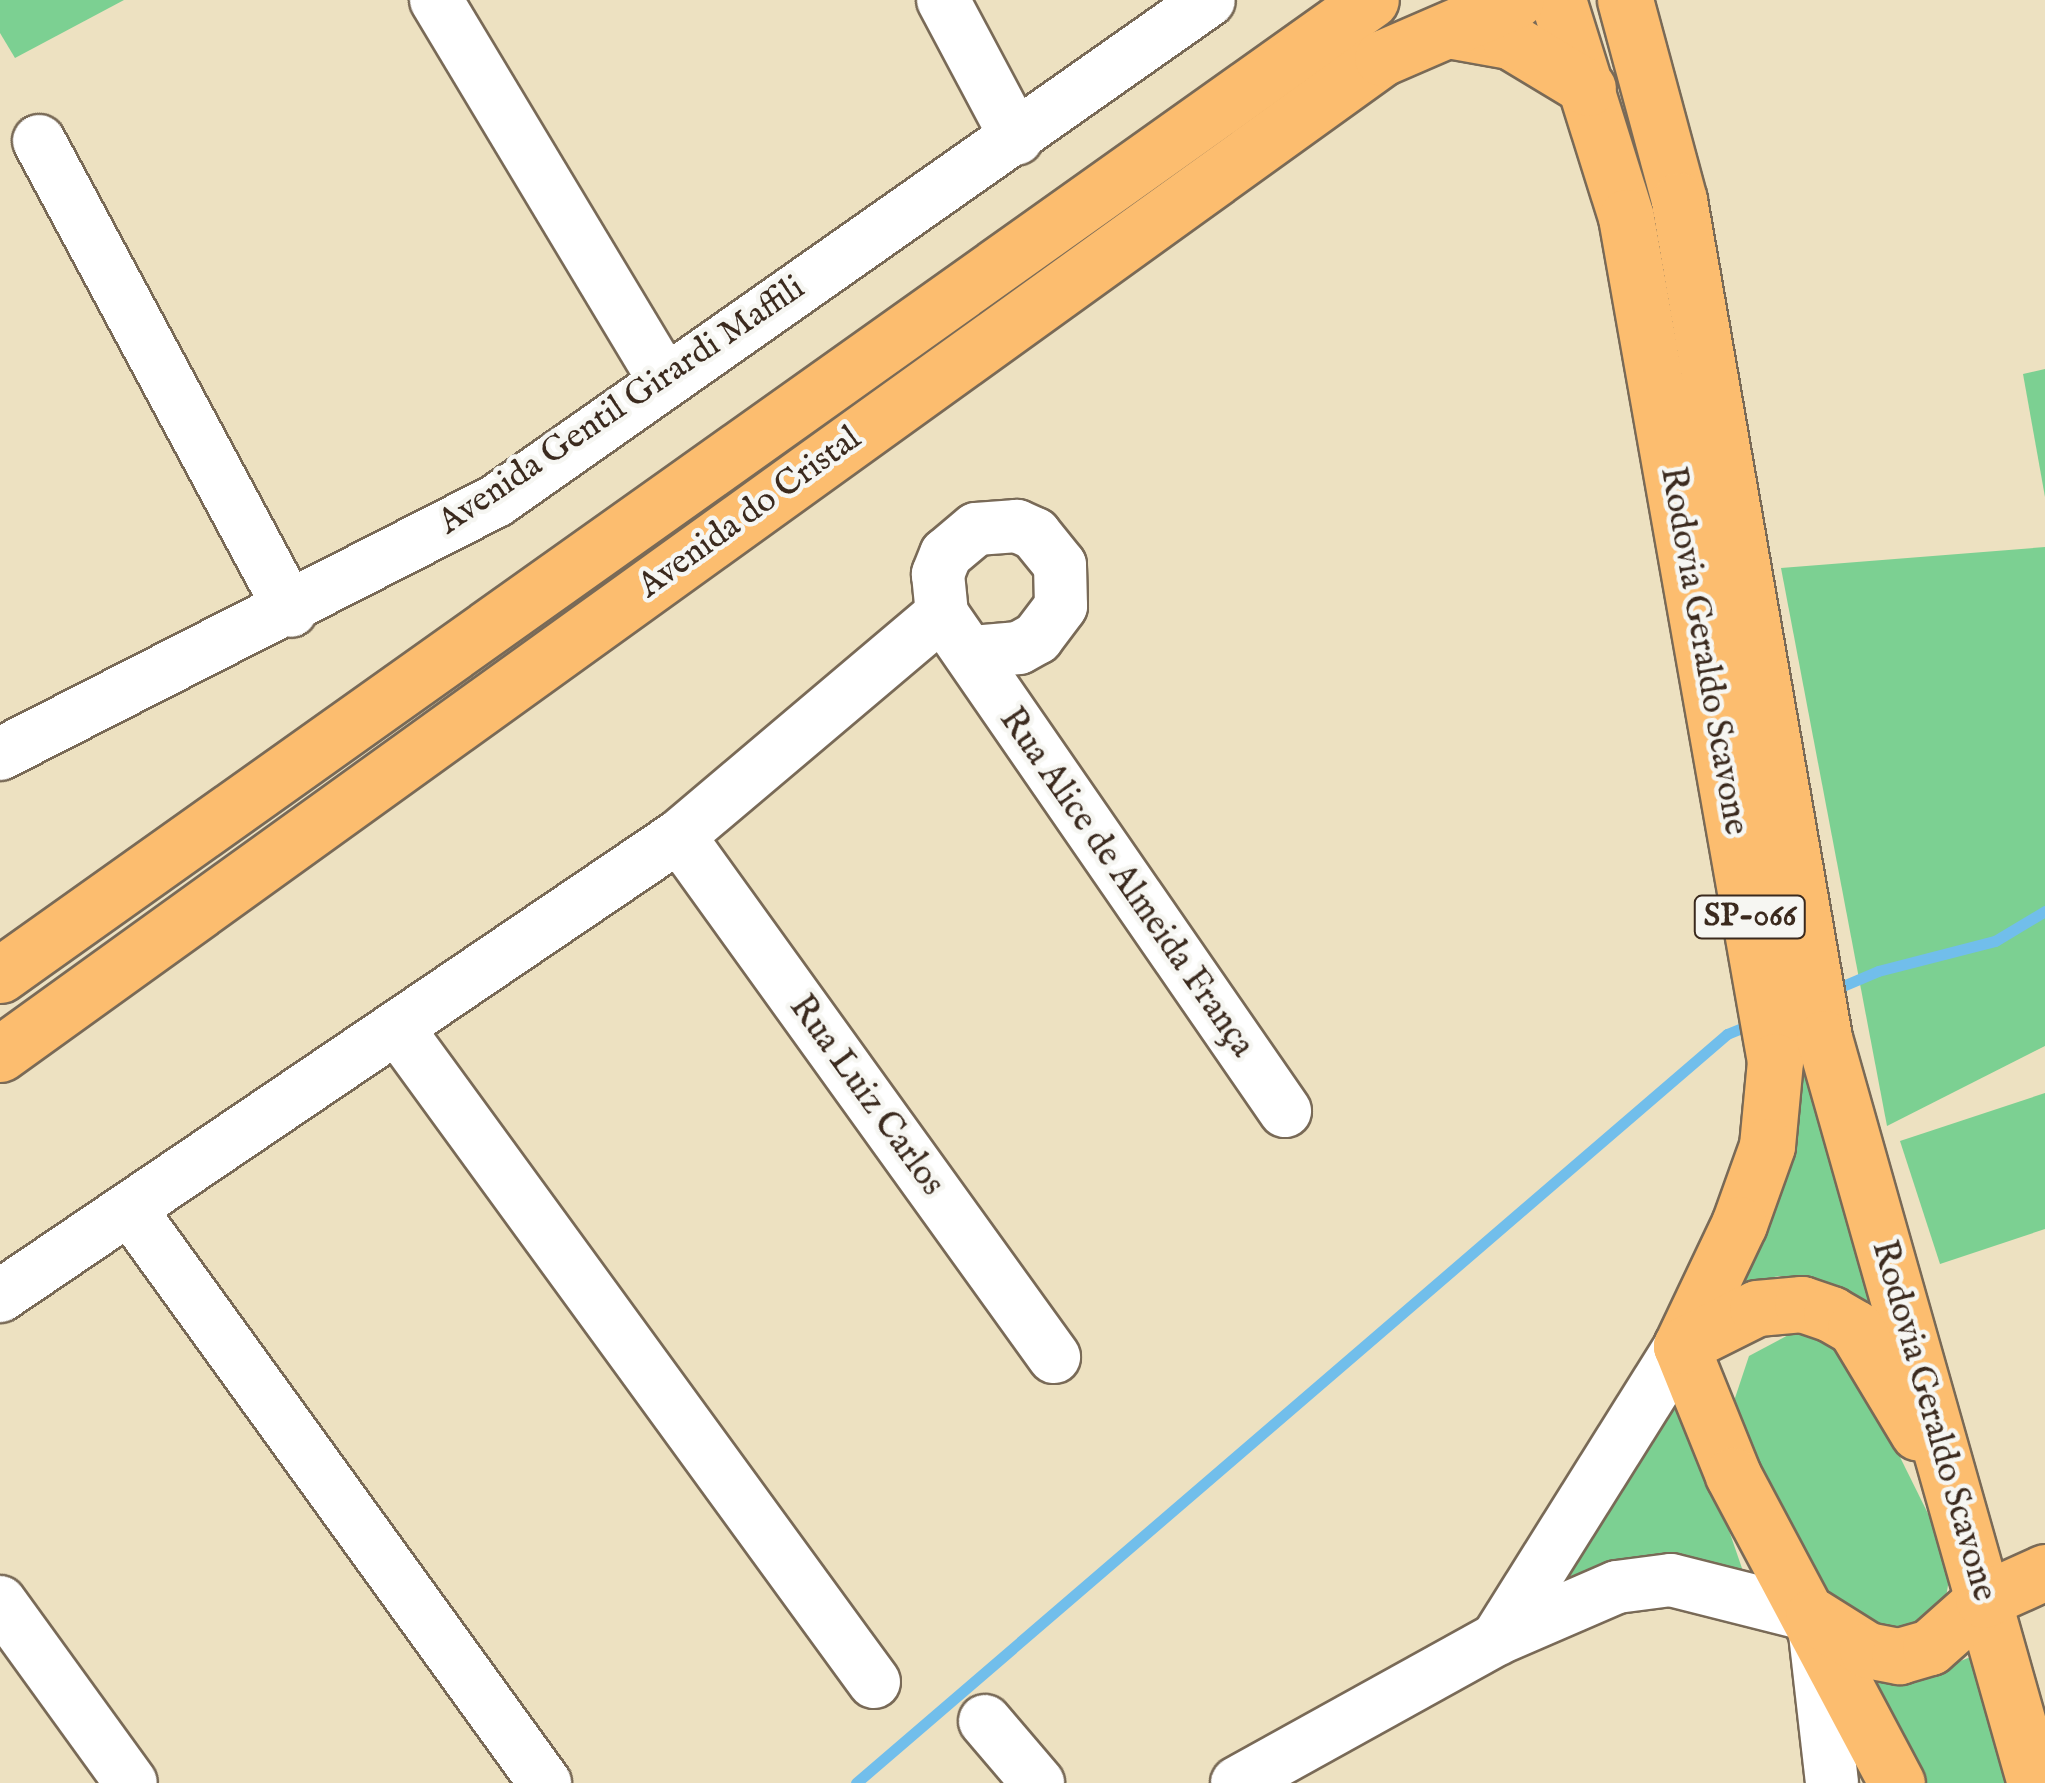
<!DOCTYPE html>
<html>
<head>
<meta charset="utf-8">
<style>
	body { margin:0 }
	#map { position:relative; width:2045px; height:1783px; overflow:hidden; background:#ede1c1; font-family:"IM FELL English",serif }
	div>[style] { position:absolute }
	.green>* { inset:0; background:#7cd092 }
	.stream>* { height:11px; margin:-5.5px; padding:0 5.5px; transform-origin:5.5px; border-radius:5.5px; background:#71beeb }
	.roads { filter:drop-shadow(2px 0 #796a57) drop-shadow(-2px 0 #796a57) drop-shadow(0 2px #796a57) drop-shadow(0 -2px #796a57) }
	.minor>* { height:52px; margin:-26px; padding:0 26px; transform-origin:26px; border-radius:26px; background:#fff }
	.major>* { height:55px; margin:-27.5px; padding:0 27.5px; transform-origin:27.5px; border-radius:27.5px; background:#fcbd6f }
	span { translate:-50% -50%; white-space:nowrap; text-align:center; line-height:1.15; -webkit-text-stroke:9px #f6f6f2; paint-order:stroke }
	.shield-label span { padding:2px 8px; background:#f6f6f2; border:2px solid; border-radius:8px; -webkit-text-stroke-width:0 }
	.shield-label { font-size:32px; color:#3b2a1e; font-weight:700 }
	.street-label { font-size:35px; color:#3b2a1e }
</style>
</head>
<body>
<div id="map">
	<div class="green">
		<div style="clip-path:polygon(0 0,124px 0,15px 58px,0 33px)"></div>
		<div style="clip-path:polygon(2045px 369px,2045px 497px,2023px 374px)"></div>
		<div style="clip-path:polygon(2045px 547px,2045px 1046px,1887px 1126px,1781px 568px)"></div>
		<div style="clip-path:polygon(1791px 998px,1879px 1315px,1822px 1281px,1779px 1276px,1735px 1285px)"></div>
		<div style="clip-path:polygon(2045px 1093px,2045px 1229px,1940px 1264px,1900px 1141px)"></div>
		<div style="clip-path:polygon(1796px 1331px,1830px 1337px,1894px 1445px,1952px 1562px,1946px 1597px,1909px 1631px,1847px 1621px,1801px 1547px,1732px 1407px,1749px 1356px)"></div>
		<div style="clip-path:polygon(1680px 1388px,1746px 1580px,1543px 1599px)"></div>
		<div style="clip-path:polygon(1973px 1656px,2011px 1783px,1911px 1783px,1869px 1677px,1928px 1674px)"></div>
	</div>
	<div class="stream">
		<div style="left:1838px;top:988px;width:43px;rotate:-23deg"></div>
		<div style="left:1878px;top:971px;width:121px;rotate:-14.4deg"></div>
		<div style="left:1995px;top:941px;width:58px;rotate:-31deg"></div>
		<div style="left:856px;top:1783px;width:1149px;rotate:-40.69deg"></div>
		<div style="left:1727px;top:1034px;width:22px;rotate:-22deg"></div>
	</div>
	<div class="roads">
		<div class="minor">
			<div style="left:436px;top:0;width:442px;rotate:59deg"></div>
			<div style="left:943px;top:0;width:157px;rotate:62deg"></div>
			<div style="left:39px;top:141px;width:533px;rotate:61.8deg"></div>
			<div style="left:973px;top:652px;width:46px;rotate:-5deg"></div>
			<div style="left:1019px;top:648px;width:21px;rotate:-29deg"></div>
			<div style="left:1037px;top:638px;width:40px;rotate:-53deg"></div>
			<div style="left:1061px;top:606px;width:41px;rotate:-91.4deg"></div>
			<div style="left:1060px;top:565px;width:40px;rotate:-129deg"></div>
			<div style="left:1035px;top:534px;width:20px;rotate:-156deg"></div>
			<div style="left:1017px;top:526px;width:41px;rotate:175.8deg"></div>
			<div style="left:976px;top:529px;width:39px;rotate:140deg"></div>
			<div style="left:946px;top:554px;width:22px;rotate:112deg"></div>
			<div style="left:938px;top:574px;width:40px;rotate:84.3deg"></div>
			<div style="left:942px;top:614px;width:604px;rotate:55.39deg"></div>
			<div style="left:0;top:754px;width:557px;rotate:-27.03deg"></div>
			<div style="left:496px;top:501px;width:871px;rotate:-35.09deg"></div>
			<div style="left:679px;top:836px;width:642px;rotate:54.25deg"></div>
			<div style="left:398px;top:1029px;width:808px;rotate:53.91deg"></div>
			<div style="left:132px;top:1212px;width:705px;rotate:54.12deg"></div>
			<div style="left:0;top:1296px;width:820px;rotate:-34.12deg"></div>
			<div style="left:679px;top:836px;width:344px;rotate:-40.2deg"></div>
			<div style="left:0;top:1602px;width:223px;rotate:54.1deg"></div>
			<div style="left:1497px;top:1639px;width:346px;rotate:-57.9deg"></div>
			<div style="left:985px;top:1721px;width:82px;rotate:49.5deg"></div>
			<div style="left:1237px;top:1783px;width:297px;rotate:-29deg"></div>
			<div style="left:1497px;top:1639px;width:131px;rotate:-23.4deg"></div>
			<div style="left:1617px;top:1587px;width:54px;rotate:-7.4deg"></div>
			<div style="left:1671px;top:1580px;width:146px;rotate:14.2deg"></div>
			<div style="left:1813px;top:1616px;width:168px;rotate:83.5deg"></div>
		</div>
		<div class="major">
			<div style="left:1558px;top:0;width:227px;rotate:72.6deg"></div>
			<div style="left:1626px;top:217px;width:857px;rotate:79.99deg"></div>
			<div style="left:1775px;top:1061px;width:85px;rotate:95.4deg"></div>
			<div style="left:1767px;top:1146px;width:83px;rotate:109.7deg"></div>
			<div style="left:1739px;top:1224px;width:135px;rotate:115.4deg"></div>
			<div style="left:1681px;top:1346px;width:139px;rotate:68deg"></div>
			<div style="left:1733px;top:1475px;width:349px;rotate:62deg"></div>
			<div style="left:1625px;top:0;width:207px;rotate:74.9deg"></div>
			<div style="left:1679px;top:200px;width:850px;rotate:80.18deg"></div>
			<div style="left:1824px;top:1038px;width:774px;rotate:74.19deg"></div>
			<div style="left:1453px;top:31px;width:58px;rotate:10deg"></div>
			<div style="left:1510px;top:41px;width:91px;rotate:31.1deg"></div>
			<div style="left:0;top:975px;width:1682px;rotate:-35.42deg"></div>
			<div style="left:0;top:1054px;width:1704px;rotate:-35.78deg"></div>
			<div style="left:1382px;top:58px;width:146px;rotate:-23.4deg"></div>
			<div style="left:1681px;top:1346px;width:85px;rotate:-26.6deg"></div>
			<div style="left:1757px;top:1308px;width:45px;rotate:-5.1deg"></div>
			<div style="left:1802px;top:1304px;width:31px;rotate:19deg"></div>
			<div style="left:1831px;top:1314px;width:28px;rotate:30deg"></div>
			<div style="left:1855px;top:1328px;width:122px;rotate:59deg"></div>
			<div style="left:1813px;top:1616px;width:64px;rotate:32.2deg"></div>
			<div style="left:1867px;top:1650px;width:33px;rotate:11deg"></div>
			<div style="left:1899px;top:1656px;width:32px;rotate:-16deg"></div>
			<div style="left:1930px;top:1647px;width:71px;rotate:-41.6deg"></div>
			<div style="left:1983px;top:1600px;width:68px;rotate:-24.3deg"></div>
		</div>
	</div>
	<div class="shield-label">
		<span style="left:1750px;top:917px">SP-066</span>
	</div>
	<div class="street-label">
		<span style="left:622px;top:406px;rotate:-34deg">Avenida Gentil Girardi Maffili</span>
		<span style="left:750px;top:513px;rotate:-36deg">Avenida do Cristal</span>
		<span style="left:1703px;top:651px;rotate:80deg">Rodovia Geraldo Scavone</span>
		<span style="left:1126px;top:883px;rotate:55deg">Rua Alice de Almeida França</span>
		<span style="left:866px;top:1096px;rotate:54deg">Rua Luiz Carlos</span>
		<span style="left:1933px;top:1421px;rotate:74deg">Rodovia Geraldo Scavone</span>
	</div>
</div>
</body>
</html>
